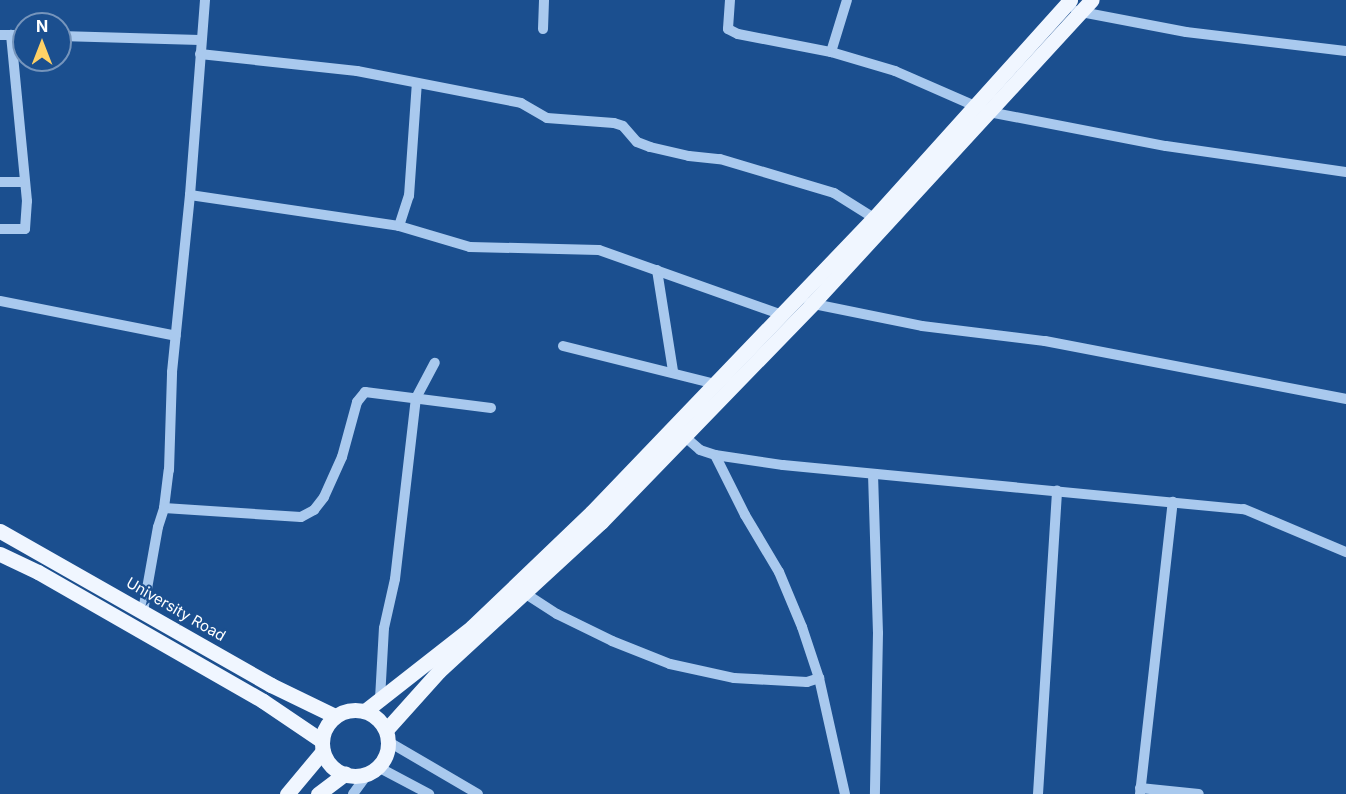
<!DOCTYPE html>
<html>
<head>
<meta charset="utf-8">
<style>
	body { margin:0 }
	#map { position:relative; width:1346px; height:794px; overflow:hidden; background:#1b4f8f; font-family:Inter,sans-serif }
	div>[style] { position:absolute }
	.minor>* { height:10px; margin:-5px; padding:0 5px; transform-origin:5px; border-radius:5px; background:#a9c9ee }
	.major>* { height:15px; margin:-7.5px; padding:0 7.5px; transform-origin:7.5px; border-radius:7.5px; background:#f0f6ff }
	.major>.ring { margin:-7.5px; padding:0; box-sizing:content-box; background:none; border:15px solid #f0f6ff; border-radius:50% }
	span { translate:-50% -50%; white-space:nowrap; text-align:center; line-height:1.15; -webkit-text-stroke:4.5px #1b4f8f; paint-order:stroke }
	.street-label { font-size:15px; color:#fff }
	.north { position:absolute; left:12px; top:12px; width:60px; height:60px; box-sizing:border-box; background:#1b4f8f; border:2px solid #7695bc; border-radius:50%; rotate:0deg; font-size:16px; font-weight:700; line-height:24px; text-align:center; color:#fff }
	.north::after { content:''; display:block; margin:auto; width:21px; height:27px; background:#ffd166; clip-path:polygon(50% 0,100% 100%,50% 72%,0 100%) }
</style>
</head>
<body>
<div id="map">
	<div class="minor">
		<div style="left:730px;top:0;width:29px;rotate:94deg"></div>
		<div style="left:728px;top:29px;width:11px;rotate:27deg"></div>
		<div style="left:738px;top:34px;width:95px;rotate:11deg"></div>
		<div style="left:831px;top:52px;width:67px;rotate:16.5deg"></div>
		<div style="left:895px;top:71px;width:87px;rotate:23.6deg"></div>
		<div style="left:1076px;top:11px;width:112px;rotate:10.8deg"></div>
		<div style="left:1186px;top:32px;width:161px;rotate:6.8deg"></div>
		<div style="left:543px;top:29px;width:29px;rotate:-88deg"></div>
		<div style="left:0;top:35px;width:24px"></div>
		<div style="left:60px;top:36px;width:140px;rotate:1.6deg"></div>
		<div style="left:831px;top:52px;width:54px;rotate:-72.9deg"></div>
		<div style="left:200px;top:54px;width:158px;rotate:6.2deg"></div>
		<div style="left:357px;top:71px;width:167px;rotate:11deg"></div>
		<div style="left:521px;top:103px;width:30px;rotate:30deg"></div>
		<div style="left:547px;top:118px;width:67px;rotate:4.3deg"></div>
		<div style="left:614px;top:123px;width:9px;rotate:18deg"></div>
		<div style="left:623px;top:126px;width:21px;rotate:49deg"></div>
		<div style="left:637px;top:142px;width:14px;rotate:21deg"></div>
		<div style="left:650px;top:147px;width:40px;rotate:13deg"></div>
		<div style="left:689px;top:156px;width:31px;rotate:6deg"></div>
		<div style="left:720px;top:159px;width:119px;rotate:16.6deg"></div>
		<div style="left:834px;top:193px;width:47px;rotate:32deg"></div>
		<div style="left:989px;top:112px;width:180px;rotate:10.9deg"></div>
		<div style="left:1166px;top:146px;width:182px;rotate:8.2deg"></div>
		<div style="left:0;top:182px;width:24px"></div>
		<div style="left:190px;top:195px;width:211px;rotate:8.4deg"></div>
		<div style="left:399px;top:226px;width:32px;rotate:-72deg"></div>
		<div style="left:409px;top:196px;width:113px;rotate:-86deg"></div>
		<div style="left:399px;top:226px;width:74px;rotate:16.5deg"></div>
		<div style="left:470px;top:247px;width:129px;rotate:1.3deg"></div>
		<div style="left:599px;top:250px;width:192px;rotate:19.5deg"></div>
		<div style="left:0;top:229px;width:25px"></div>
		<div style="left:25px;top:229px;width:28px;rotate:-86deg"></div>
		<div style="left:27px;top:201px;width:167px;rotate:-95.5deg"></div>
		<div style="left:657px;top:270px;width:102px;rotate:81deg"></div>
		<div style="left:0;top:301px;width:179px;rotate:11.2deg"></div>
		<div style="left:809px;top:303px;width:115px;rotate:11.5deg"></div>
		<div style="left:922px;top:326px;width:124px;rotate:7deg"></div>
		<div style="left:1045px;top:341px;width:307px;rotate:10.9deg"></div>
		<div style="left:563px;top:346px;width:157px;rotate:14deg"></div>
		<div style="left:684px;top:436px;width:21px;rotate:41deg"></div>
		<div style="left:700px;top:450px;width:16px;rotate:18deg"></div>
		<div style="left:715px;top:455px;width:69px;rotate:8.4deg"></div>
		<div style="left:783px;top:465px;width:463px;rotate:5.5deg"></div>
		<div style="left:1244px;top:509px;width:111px;rotate:22.9deg"></div>
		<div style="left:715px;top:455px;width:67px;rotate:63.4deg"></div>
		<div style="left:745px;top:515px;width:66px;rotate:59.2deg"></div>
		<div style="left:779px;top:572px;width:60px;rotate:67.3deg"></div>
		<div style="left:802px;top:627px;width:54px;rotate:71.6deg"></div>
		<div style="left:819px;top:678px;width:119px;rotate:77.4deg"></div>
		<div style="left:873px;top:474px;width:159px;rotate:88.2deg"></div>
		<div style="left:878px;top:633px;width:161px;rotate:91.1deg"></div>
		<div style="left:164px;top:508px;width:137px;rotate:3.8deg"></div>
		<div style="left:301px;top:517px;width:15px;rotate:-28deg"></div>
		<div style="left:314px;top:510px;width:16px;rotate:-52deg"></div>
		<div style="left:324px;top:497px;width:44px;rotate:-65.8deg"></div>
		<div style="left:342px;top:457px;width:57px;rotate:-74.7deg"></div>
		<div style="left:357px;top:402px;width:13px;rotate:-51deg"></div>
		<div style="left:365px;top:392px;width:127px;rotate:7.2deg"></div>
		<div style="left:526px;top:594px;width:37px;rotate:33deg"></div>
		<div style="left:557px;top:614px;width:61px;rotate:26.1deg"></div>
		<div style="left:612px;top:641px;width:62px;rotate:21.6deg"></div>
		<div style="left:670px;top:664px;width:66px;rotate:12.3deg"></div>
		<div style="left:734px;top:678px;width:73px;rotate:3.1deg"></div>
		<div style="left:807px;top:682px;width:13px;rotate:-18deg"></div>
		<div style="left:143px;top:611px;width:85px;rotate:-79.9deg"></div>
		<div style="left:158px;top:527px;width:20px;rotate:-72deg"></div>
		<div style="left:164px;top:508px;width:38px;rotate:-83deg"></div>
		<div style="left:169px;top:470px;width:98px;rotate:-88.2deg"></div>
		<div style="left:172px;top:372px;width:178px;rotate:-84.2deg"></div>
		<div style="left:190px;top:195px;width:196px;rotate:-85.6deg"></div>
		<div style="left:380px;top:699px;width:71px;rotate:-86.8deg"></div>
		<div style="left:384px;top:628px;width:50px;rotate:-77.3deg"></div>
		<div style="left:395px;top:579px;width:182px;rotate:-83.4deg"></div>
		<div style="left:416px;top:398px;width:40px;rotate:-62deg"></div>
		<div style="left:389px;top:742px;width:103px;rotate:30.3deg"></div>
		<div style="left:378px;top:767px;width:58px;rotate:27.9deg"></div>
		<div style="left:1140px;top:788px;width:59px;rotate:5.8deg"></div>
		<div style="left:353px;top:794px;width:26px;rotate:-54deg"></div>
		<div style="left:1038px;top:794px;width:304px;rotate:-86.4deg"></div>
		<div style="left:1140px;top:794px;width:294px;rotate:-83.6deg"></div>
	</div>
	<div class="major">
		<div style="left:0;top:531px;width:312px;rotate:29.6deg"></div>
		<div style="left:271px;top:685px;width:71px;rotate:25.8deg"></div>
		<div style="left:0;top:554px;width:42px;rotate:25.3deg"></div>
		<div style="left:38px;top:572px;width:259px;rotate:29.8deg"></div>
		<div style="left:263px;top:701px;width:71px;rotate:34.1deg"></div>
		<div class="ring" style="left:322px;top:710px;width:51px;height:51px"></div>
		<div style="left:365px;top:711px;width:136px;rotate:-38.1deg"></div>
		<div style="left:472px;top:627px;width:166px;rotate:-43.8deg"></div>
		<div style="left:592px;top:512px;width:407px;rotate:-46.2deg"></div>
		<div style="left:874px;top:218px;width:293px;rotate:-48deg"></div>
		<div style="left:386px;top:730px;width:79px;rotate:-48.1deg"></div>
		<div style="left:439px;top:671px;width:220px;rotate:-42.6deg"></div>
		<div style="left:601px;top:522px;width:303px;rotate:-45.9deg"></div>
		<div style="left:812px;top:304px;width:413px;rotate:-47.4deg"></div>
		<div style="left:287px;top:794px;width:56px;rotate:-50.1deg"></div>
		<div style="left:318px;top:794px;width:34px;rotate:-37deg"></div>
	</div>
	<div class="street-label">
		<span style="left:176px;top:609px;rotate:30deg">University Road</span>
	</div>
	<div class="north">N</div>
</div>
</body>
</html>
